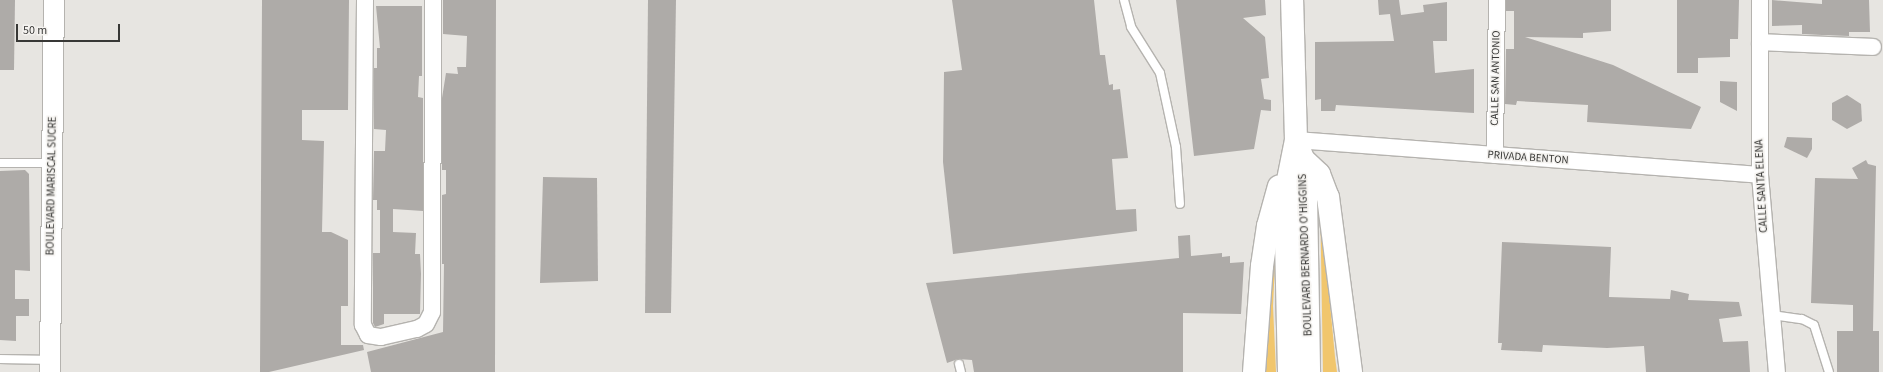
<!DOCTYPE html>
<html>
<head>
<meta charset="utf-8">
<style>
	body { margin:0 }
	#map { position:relative; width:1883px; height:372px; overflow:hidden; background:#e7e5e1; font-family:"Source Sans 3",sans-serif }
	div>[style] { position:absolute }
	.green>* { inset:0; background:#f1c66d }
	.building>* { inset:0; background:#aeaba8 }
	.roads { filter:drop-shadow(1px 0 #b5b3af) drop-shadow(-1px 0 #b5b3af) drop-shadow(0 1px #b5b3af) drop-shadow(0 -1px #b5b3af) }
	.service>* { height:8px; margin:-4px; padding:0 4px; transform-origin:4px; border-radius:4px; background:#fff }
	.minor>* { height:16px; margin:-8px; padding:0 8px; transform-origin:8px; border-radius:8px; background:#fff }
	.tertiary>* { height:20px; margin:-10px; padding:0 10px; transform-origin:10px; border-radius:10px; background:#fff }
	.secondary>* { height:22px; margin:-11px; padding:0 11px; transform-origin:11px; border-radius:11px; background:#fff }
	span { translate:-50% -50%; white-space:nowrap; text-align:center; line-height:1.15; -webkit-text-stroke:3px #f4f2ef; paint-order:stroke }
	.street-label { font-size:11px; color:#383836 }
	.scale { position:absolute; left:16px; top:24px; width:104px; height:18px; box-sizing:border-box; border:2px solid #383836; border-top:0; padding-left:5px; font-size:12px; line-height:14px; white-space:nowrap; color:#383836; -webkit-text-stroke:3px #f4f2ef; paint-order:stroke }
</style>
</head>
<body>
<div id="map">
	<div class="green">
		<div style="clip-path:polygon(1320px 196px,1335px 357px,1337px 372px,1323px 372px)"></div>
		<div style="clip-path:polygon(1277px 222px,1273px 306px,1276px 372px,1258px 372px)"></div>
	</div>
	<div class="building">
		<div style="clip-path:polygon(0 0,15px 0,14px 70px,0 70px)"></div>
		<div style="clip-path:polygon(262px 0,349px 0,348px 110px,302px 110px,302px 140px,324px 141px,322px 232px,331px 232px,348px 240px,348px 306px,341px 306px,341px 345px,363px 345px,364px 350px,269px 372px,260px 372px)"></div>
		<div style="clip-path:polygon(443px 0,496px 0,495px 372px,371px 372px,367px 352px,443px 332px,444px 264px,442px 264px,442px 195px,446px 194px,446px 170px,442px 170px,442px 98px,446px 73px,458px 74px,457px 67px,466px 67px,467px 36px,443px 34px)"></div>
		<div style="clip-path:polygon(648px 0,676px 0,671px 313px,645px 313px)"></div>
		<div style="clip-path:polygon(952px 0,1094px 0,1100px 55px,1105px 55px,1109px 85px,1113px 84px,1113px 90px,1120px 89px,1128px 158px,1112px 159px,1116px 210px,1136px 209px,1137px 231px,953px 254px,943px 162px,944px 72px,962px 70px)"></div>
		<div style="clip-path:polygon(1176px 0,1265px 0,1266px 15px,1243px 18px,1265px 37px,1269px 78px,1261px 79px,1264px 99px,1271px 100px,1271px 111px,1261px 110px,1254px 149px,1194px 156px)"></div>
		<div style="clip-path:polygon(1378px 0,1399px 0,1401px 15px,1424px 12px,1423px 5px,1447px 2px,1447px 41px,1433px 41px,1435px 73px,1474px 69px,1474px 113px,1336px 105px,1335px 111px,1321px 111px,1321px 99px,1315px 100px,1315px 42px,1394px 41px,1390px 14px,1379px 15px)"></div>
		<div style="clip-path:polygon(1506px 0,1611px 0,1611px 31px,1583px 33px,1583px 38px,1525px 37px,1613px 65px,1701px 107px,1691px 129px,1587px 122px,1588px 105px,1517px 101px,1516px 105px,1505px 104px,1506px 49px,1514px 49px,1514px 11px,1506px 11px)"></div>
		<div style="clip-path:polygon(1677px 0,1739px 0,1738px 39px,1730px 39px,1730px 57px,1698px 58px,1698px 73px,1677px 73px)"></div>
		<div style="clip-path:polygon(1772px 0,1822px 4px,1822px 0,1869px 0,1870px 32px,1849px 32px,1849px 36px,1822px 35px,1802px 34px,1802px 25px,1772px 26px)"></div>
		<div style="clip-path:polygon(376px 6px,422px 6px,422px 76px,419px 76px,418px 97px,423px 98px,423px 211px,393px 209px,393px 232px,416px 233px,415px 254px,420px 254px,421px 274px,420px 314px,384px 314px,384px 324px,375px 327px,373px 323px,373px 253px,380px 253px,380px 210px,377px 210px,377px 200px,373px 200px,374px 151px,385px 151px,386px 130px,374px 129px,374px 68px,377px 68px,377px 48px,380px 48px)"></div>
		<div style="clip-path:polygon(1720px 81px,1737px 82px,1737px 111px,1720px 102px)"></div>
		<div style="clip-path:polygon(1847px 95px,1861px 104px,1862px 121px,1847px 129px,1832px 120px,1832px 103px)"></div>
		<div style="clip-path:polygon(1787px 137px,1812px 138px,1812px 149px,1807px 158px,1784px 147px)"></div>
		<div style="clip-path:polygon(1866px 160px,1868px 164px,1876px 166px,1873px 331px,1879px 331px,1879px 372px,1837px 372px,1837px 331px,1853px 331px,1853px 305px,1811px 303px,1815px 178px,1858px 179px,1852px 168px)"></div>
		<div style="clip-path:polygon(25px 170px,29px 174px,30px 271px,15px 270px,15px 299px,29px 299px,29px 316px,16px 316px,16px 341px,0 340px,0 171px)"></div>
		<div style="clip-path:polygon(543px 177px,597px 178px,598px 281px,540px 283px)"></div>
		<div style="clip-path:polygon(1190px 235px,1191px 256px,1222px 253px,1222px 257px,1230px 256px,1230px 263px,1244px 262px,1241px 314px,1183px 313px,1183px 372px,974px 372px,972px 360px,958px 359px,947px 363px,926px 283px,1179px 258px,1178px 236px)"></div>
		<div style="clip-path:polygon(1502px 242px,1611px 247px,1609px 297px,1670px 299px,1671px 290px,1689px 294px,1688px 300px,1739px 302px,1742px 316px,1719px 319px,1723px 342px,1748px 341px,1750px 372px,1646px 372px,1644px 346px,1607px 348px,1543px 345px,1542px 352px,1501px 350px,1502px 343px,1498px 343px)"></div>
	</div>
	<div class="roads">
		<div class="service">
			<div style="left:1124px;top:0;width:28px;rotate:75deg"></div>
			<div style="left:1131px;top:27px;width:54px;rotate:57.8deg"></div>
			<div style="left:1160px;top:73px;width:76px;rotate:77.8deg"></div>
			<div style="left:1176px;top:147px;width:57px;rotate:86deg"></div>
			<div style="left:0;top:163px;width:53px"></div>
			<div style="left:1772px;top:315px;width:30px;rotate:8deg"></div>
			<div style="left:1802px;top:319px;width:13px;rotate:27deg"></div>
			<div style="left:1814px;top:325px;width:49px;rotate:72.3deg"></div>
			<div style="left:0;top:359px;width:50px;rotate:1.1deg"></div>
			<div style="left:959px;top:364px;width:8px;rotate:76deg"></div>
		</div>
		<div class="minor">
			<div style="left:365px;top:0;width:325px;rotate:90.4deg"></div>
			<div style="left:363px;top:325px;width:11px;rotate:63deg"></div>
			<div style="left:368px;top:335px;width:13px;rotate:9deg"></div>
			<div style="left:381px;top:337px;width:37px;rotate:-13deg"></div>
			<div style="left:417px;top:329px;width:10px;rotate:-29deg"></div>
			<div style="left:426px;top:324px;width:13px;rotate:-63deg"></div>
			<div style="left:432px;top:312px;width:312px;rotate:-89.8deg"></div>
			<div style="left:1760px;top:0;width:175px;rotate:90deg"></div>
			<div style="left:1760px;top:175px;width:198px;rotate:85.1deg"></div>
			<div style="left:1760px;top:42px;width:113px;rotate:2.5deg"></div>
			<div style="left:1296px;top:140px;width:465px;rotate:4.3deg"></div>
			<div style="left:1495px;top:155px;width:155px;rotate:-89.3deg"></div>
		</div>
		<div class="tertiary">
			<div style="left:50px;top:372px;width:372px;rotate:-89.4deg"></div>
		</div>
		<div class="secondary">
			<div style="left:1297px;top:143px;width:17px;rotate:69deg"></div>
			<div style="left:1303px;top:159px;width:37px;rotate:85deg"></div>
			<div style="left:1306px;top:196px;width:176px;rotate:89deg"></div>
			<div style="left:1303px;top:159px;width:22px;rotate:43deg"></div>
			<div style="left:1319px;top:174px;width:25px;rotate:69deg"></div>
			<div style="left:1328px;top:197px;width:177px;rotate:82.5deg"></div>
			<div style="left:1254px;top:372px;width:106px;rotate:-85.7deg"></div>
			<div style="left:1262px;top:266px;width:40px;rotate:-81.5deg"></div>
			<div style="left:1268px;top:226px;width:41px;rotate:-74.6deg"></div>
			<div style="left:1289px;top:372px;width:177px;rotate:-91.3deg"></div>
			<div style="left:1285px;top:195px;width:56px;rotate:-78.7deg"></div>
			<div style="left:1296px;top:140px;width:140px;rotate:-91.6deg"></div>
		</div>
	</div>
	<div class="street-label">
		<span style="left:1496px;top:78px;rotate:-89deg">CALLE SAN ANTONIO</span>
		<span style="left:1528px;top:158px;rotate:4deg">PRIVADA BENTON</span>
		<span style="left:52px;top:186px;rotate:-89deg">BOULEVARD MARISCAL SUCRE</span>
		<span style="left:1762px;top:186px;rotate:-93deg">CALLE SANTA ELENA</span>
		<span style="left:1306px;top:255px;rotate:-92deg">BOULEVARD BERNARDO O'HIGGINS</span>
	</div>
	<div class="scale">50 m</div>
</div>
</body>
</html>
